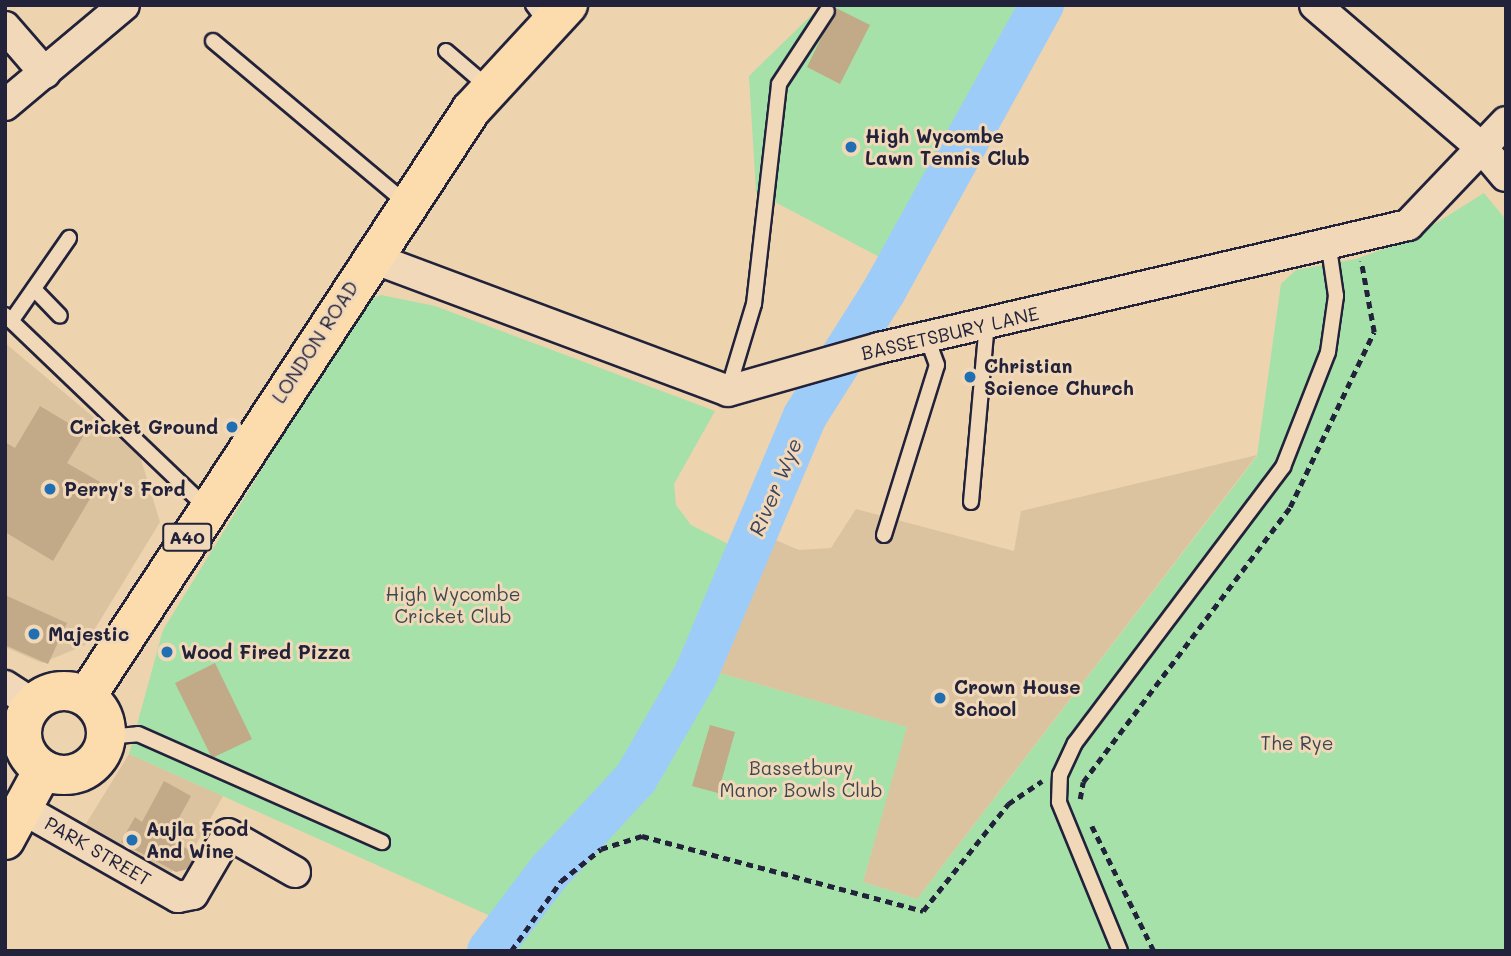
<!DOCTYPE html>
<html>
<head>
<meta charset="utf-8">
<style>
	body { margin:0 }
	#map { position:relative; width:1511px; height:956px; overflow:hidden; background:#edd3ae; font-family:Mali,sans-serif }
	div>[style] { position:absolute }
	.built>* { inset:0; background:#dcc3a0 }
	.green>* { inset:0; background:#a5e1a8 }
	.river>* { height:44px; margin:-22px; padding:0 22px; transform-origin:22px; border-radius:22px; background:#9eccf9 }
	.building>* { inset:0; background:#c2a987 }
	.path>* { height:4.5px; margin-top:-2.25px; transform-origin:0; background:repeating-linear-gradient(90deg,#22223b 0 7px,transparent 0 12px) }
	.roads { filter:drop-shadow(2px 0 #22223b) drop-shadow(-2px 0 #22223b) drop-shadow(0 2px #22223b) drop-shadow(0 -2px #22223b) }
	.service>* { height:14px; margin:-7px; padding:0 7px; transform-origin:7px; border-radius:7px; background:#f1d8b8 }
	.minor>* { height:30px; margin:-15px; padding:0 15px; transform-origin:15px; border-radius:15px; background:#f1d8b8 }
	.primary>* { height:38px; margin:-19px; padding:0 19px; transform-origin:19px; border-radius:19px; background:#fcdcac }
	.primary>.ring { margin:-19px; padding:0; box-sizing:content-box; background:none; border:38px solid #fcdcac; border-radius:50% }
	.dots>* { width:19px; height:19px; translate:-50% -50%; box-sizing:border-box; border:4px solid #f1d8b8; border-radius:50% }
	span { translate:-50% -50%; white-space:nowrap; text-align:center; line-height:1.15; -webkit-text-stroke:6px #f1d8b8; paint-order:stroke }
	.shield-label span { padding:2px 5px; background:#f1d8b8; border:2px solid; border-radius:5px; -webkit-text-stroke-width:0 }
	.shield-label { font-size:18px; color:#22223b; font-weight:700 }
	.poi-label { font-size:19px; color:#22223b; font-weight:700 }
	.left { translate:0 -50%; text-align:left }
	.right { translate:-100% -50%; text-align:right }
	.street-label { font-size:19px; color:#22223b }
	.park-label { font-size:19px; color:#3c4851 }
	.water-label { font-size:21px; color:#3b4461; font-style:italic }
	.frame { position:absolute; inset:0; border:7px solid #22223b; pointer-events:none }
</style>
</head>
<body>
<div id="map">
	<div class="built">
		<div style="clip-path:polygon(5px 343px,140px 456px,160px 522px,85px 645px,42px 663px,5px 647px)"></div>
		<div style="clip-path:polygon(1257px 455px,917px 899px,863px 882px,906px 727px,709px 670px,753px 564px,773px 539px,799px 550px,831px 548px,856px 509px,1014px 551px,1021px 511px)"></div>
		<div style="clip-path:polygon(129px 754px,223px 796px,184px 866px,171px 872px,84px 827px)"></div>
	</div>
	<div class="green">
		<div style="clip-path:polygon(822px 5px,1023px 5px,889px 262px,756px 192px,749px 76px)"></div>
		<div style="clip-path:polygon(1484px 193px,1506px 220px,1506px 951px,503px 951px,544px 893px,595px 843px,668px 755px,709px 670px,907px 727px,863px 882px,917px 899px,1257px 456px,1281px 284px,1296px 270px,1356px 259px,1411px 239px)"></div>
		<div style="clip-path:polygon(381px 295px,435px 306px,715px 411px,674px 484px,676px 505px,691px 525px,730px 545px,683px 668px,627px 766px,569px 823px,495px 918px,129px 754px,163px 630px,365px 302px)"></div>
	</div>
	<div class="river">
		<div style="left:489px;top:951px;width:99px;rotate:-52.8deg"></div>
		<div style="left:549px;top:872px;width:128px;rotate:-47.2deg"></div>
		<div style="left:636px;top:778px;width:120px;rotate:-60deg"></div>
		<div style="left:696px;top:674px;width:280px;rotate:-67.1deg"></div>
		<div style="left:805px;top:416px;width:148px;rotate:-57.7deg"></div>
		<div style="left:884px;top:291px;width:327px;rotate:-61.1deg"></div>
	</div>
	<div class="building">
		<div style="clip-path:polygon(836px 8px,870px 25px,840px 84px,807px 67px)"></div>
		<div style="clip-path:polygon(40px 406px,85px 433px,67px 463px,100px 482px,53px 561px,5px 532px,5px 442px,15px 448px)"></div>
		<div style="clip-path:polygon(5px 595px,67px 623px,48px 664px,5px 645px)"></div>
		<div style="clip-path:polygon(215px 663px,252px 739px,212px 758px,175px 683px)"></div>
		<div style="clip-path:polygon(710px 725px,735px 732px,718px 793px,692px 786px)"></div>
		<div style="clip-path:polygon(164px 781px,191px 796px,168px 838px,196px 854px,188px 869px,176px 872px,121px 842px,135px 817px,142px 822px)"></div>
	</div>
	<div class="path">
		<div style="left:1080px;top:799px;width:17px;rotate:-80deg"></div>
		<div style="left:1083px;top:782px;width:344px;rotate:-53deg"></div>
		<div style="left:1290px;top:507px;width:194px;rotate:-64.4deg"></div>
		<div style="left:1374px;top:332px;width:72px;rotate:-100.4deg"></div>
		<div style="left:1092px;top:826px;width:140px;rotate:63.6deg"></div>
		<div style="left:511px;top:951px;width:86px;rotate:-54.5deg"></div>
		<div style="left:561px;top:881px;width:51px;rotate:-38.7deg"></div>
		<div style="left:601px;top:849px;width:43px;rotate:-17.6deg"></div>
		<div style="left:642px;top:836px;width:291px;rotate:14.9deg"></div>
		<div style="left:923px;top:911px;width:137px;rotate:-51.5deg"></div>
		<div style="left:1008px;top:804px;width:41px;rotate:-34.1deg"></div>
	</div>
	<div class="roads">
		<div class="service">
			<div style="left:533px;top:5px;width:25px;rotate:53deg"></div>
			<div style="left:213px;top:41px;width:253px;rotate:40deg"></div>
			<div style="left:446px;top:51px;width:57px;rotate:40.7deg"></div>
			<div style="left:34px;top:289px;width:37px;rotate:46deg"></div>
			<div style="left:5px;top:315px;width:278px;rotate:43.7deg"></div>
			<div style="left:12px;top:320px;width:100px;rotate:-55.2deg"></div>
			<div style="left:728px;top:390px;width:90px;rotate:-73.2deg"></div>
			<div style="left:754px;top:304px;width:221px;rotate:-83.5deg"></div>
			<div style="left:779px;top:84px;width:87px;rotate:-56.7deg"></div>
			<div style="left:971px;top:502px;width:179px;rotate:-84.9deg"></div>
			<div style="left:884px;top:535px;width:178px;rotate:-72.7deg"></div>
			<div style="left:937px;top:365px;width:30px;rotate:-110deg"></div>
			<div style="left:106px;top:737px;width:32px;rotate:-5deg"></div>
			<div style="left:138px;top:734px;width:267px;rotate:23.9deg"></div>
			<div style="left:1120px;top:951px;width:161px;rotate:-112.3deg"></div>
			<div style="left:1059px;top:802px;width:27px;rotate:-88deg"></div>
			<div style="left:1060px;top:775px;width:35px;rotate:-65deg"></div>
			<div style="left:1075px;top:743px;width:346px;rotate:-53deg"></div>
			<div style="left:1283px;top:467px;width:123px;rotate:-68.6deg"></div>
			<div style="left:1328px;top:352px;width:57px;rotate:-81.9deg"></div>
			<div style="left:1336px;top:296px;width:49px;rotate:-98.3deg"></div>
		</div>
		<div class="minor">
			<div style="left:1315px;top:5px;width:221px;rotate:40.6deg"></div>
			<div style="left:1483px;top:149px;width:35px;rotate:50deg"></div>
			<div style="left:5px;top:27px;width:61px;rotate:49deg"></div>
			<div style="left:5px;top:105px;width:155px;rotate:-40deg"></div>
			<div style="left:370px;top:257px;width:382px;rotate:20.5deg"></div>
			<div style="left:728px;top:391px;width:157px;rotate:-15.9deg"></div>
			<div style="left:879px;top:348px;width:543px;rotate:-13.09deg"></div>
			<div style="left:1408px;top:225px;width:142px;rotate:-46.4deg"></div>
			<div style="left:5px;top:686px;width:33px;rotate:33deg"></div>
			<div style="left:23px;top:809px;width:178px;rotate:29.6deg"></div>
			<div style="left:178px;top:897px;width:15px;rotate:-11deg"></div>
			<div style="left:193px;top:894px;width:69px;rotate:-59.7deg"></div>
			<div style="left:228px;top:834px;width:77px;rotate:29.6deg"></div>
		</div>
		<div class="primary">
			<div class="ring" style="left:22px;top:691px;width:46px;height:46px"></div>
			<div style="left:86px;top:697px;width:702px;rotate:-56.74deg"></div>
			<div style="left:471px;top:110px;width:143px;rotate:-47.3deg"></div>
			<div style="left:5px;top:840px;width:80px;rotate:-61.5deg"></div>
		</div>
	</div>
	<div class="dots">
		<div style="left:851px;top:147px;background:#1f6fb2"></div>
		<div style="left:970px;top:377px;background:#1f6fb2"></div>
		<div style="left:232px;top:427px;background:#1f6fb2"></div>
		<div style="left:50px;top:489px;background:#1f6fb2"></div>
		<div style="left:34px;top:634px;background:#1f6fb2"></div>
		<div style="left:167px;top:652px;background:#1f6fb2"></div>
		<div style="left:940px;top:698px;background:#1f6fb2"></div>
		<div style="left:132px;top:840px;background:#1f6fb2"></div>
	</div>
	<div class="shield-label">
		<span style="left:187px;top:537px">A40</span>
	</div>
	<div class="poi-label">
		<span class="left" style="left:865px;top:147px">High Wycombe<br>Lawn Tennis Club</span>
		<span class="left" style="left:984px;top:377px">Christian<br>Science Church</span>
		<span class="right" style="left:218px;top:427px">Cricket Ground</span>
		<span class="left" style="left:64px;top:489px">Perry's Ford</span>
		<span class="left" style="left:48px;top:634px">Majestic</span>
		<span class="left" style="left:181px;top:652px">Wood Fired Pizza</span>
		<span class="left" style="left:954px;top:698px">Crown House<br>School</span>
		<span class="left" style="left:146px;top:840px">Aujla Food<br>And Wine</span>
	</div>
	<div class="street-label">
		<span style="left:950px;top:333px;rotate:-13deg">BASSETSBURY LANE</span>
		<span style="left:315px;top:342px;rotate:-57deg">LONDON ROAD</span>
		<span style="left:98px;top:851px;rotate:30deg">PARK STREET</span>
	</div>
	<div class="park-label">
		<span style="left:453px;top:605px">High Wycombe<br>Cricket Club</span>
		<span style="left:1297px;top:743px">The Rye</span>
		<span style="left:801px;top:779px">Bassetbury<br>Manor Bowls Club</span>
	</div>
	<div class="water-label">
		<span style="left:775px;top:487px;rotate:-67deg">River Wye</span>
	</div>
	<div class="frame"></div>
</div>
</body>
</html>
